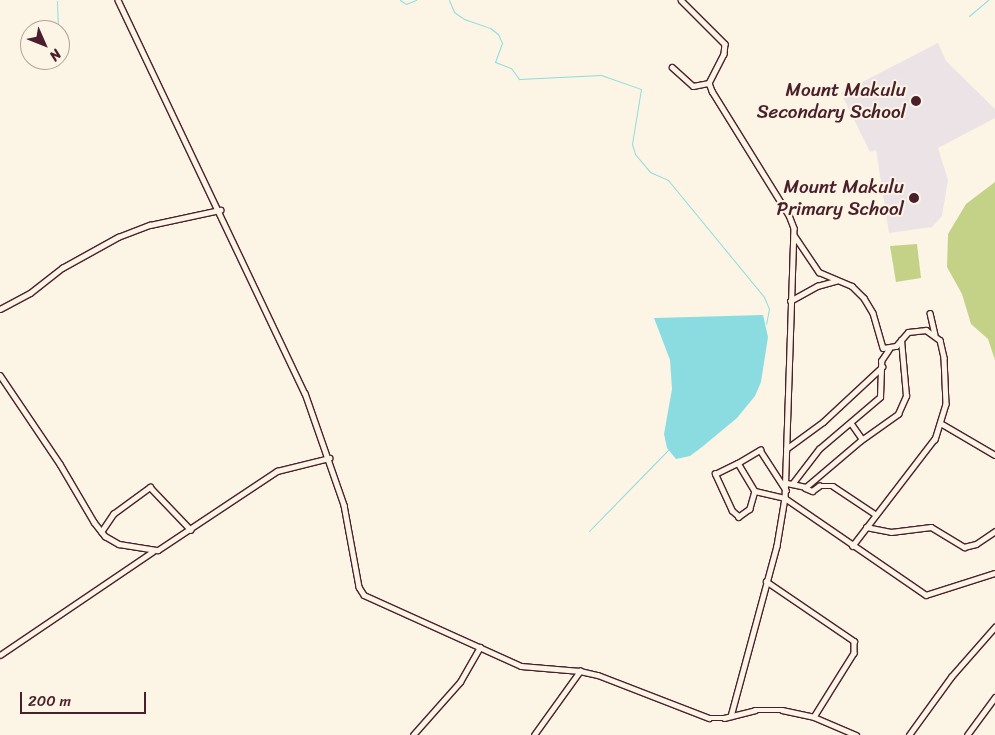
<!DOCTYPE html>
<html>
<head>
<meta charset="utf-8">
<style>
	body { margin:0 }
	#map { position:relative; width:995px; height:735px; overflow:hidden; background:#fcf5e5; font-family:Sriracha,sans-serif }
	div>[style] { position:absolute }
	.built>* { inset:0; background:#ebe3e6 }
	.green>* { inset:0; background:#c3d286 }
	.water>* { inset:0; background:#8adce1 }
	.stream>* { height:1px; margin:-0.5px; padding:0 0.5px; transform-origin:0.5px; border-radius:0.5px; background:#8adce1 }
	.roads { filter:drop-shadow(1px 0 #4a1f2b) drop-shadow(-1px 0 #4a1f2b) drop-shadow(0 1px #4a1f2b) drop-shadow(0 -1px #4a1f2b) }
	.street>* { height:4.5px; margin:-2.25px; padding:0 2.25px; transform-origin:2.25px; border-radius:2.25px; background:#fcf5e5 }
	.dots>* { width:14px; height:14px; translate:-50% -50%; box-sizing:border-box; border:2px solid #fcf5e5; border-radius:50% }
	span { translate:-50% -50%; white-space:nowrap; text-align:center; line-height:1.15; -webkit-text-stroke:4px #fcf5e5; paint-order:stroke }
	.poi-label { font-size:19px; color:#4a1f2b }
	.right { translate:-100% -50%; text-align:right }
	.north { position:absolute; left:20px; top:20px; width:50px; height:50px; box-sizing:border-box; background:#fcf5e5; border:1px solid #b59f9b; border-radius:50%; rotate:134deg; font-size:14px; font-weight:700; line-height:20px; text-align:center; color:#4a1f2b }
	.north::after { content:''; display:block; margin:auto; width:18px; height:22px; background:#4a1f2b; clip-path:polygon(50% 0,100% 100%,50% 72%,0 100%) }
	.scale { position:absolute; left:20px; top:692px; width:126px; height:22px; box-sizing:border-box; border:2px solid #4a1f2b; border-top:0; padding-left:6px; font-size:15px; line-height:18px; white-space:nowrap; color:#4a1f2b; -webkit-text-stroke:4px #fcf5e5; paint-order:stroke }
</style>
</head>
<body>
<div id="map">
	<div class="built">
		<div style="clip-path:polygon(938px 43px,946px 61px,995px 109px,995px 118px,938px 148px,948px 180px,942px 216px,932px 227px,889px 233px,876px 150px,870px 152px,841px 93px)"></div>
	</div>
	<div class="green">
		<div style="clip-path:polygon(995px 182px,995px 360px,988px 339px,971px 324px,962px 294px,947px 267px,948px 234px,966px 204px)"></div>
		<div style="clip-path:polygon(917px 244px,921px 278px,896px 282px,890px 246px)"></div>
	</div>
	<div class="water">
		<div style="clip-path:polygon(763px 315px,768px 337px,761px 382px,755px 396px,737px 418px,702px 447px,690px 456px,676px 459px,667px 448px,664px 434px,672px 389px,670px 360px,654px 318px)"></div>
	</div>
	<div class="stream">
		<div style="left:400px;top:0;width:7px;rotate:34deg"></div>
		<div style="left:406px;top:4px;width:11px;rotate:-22deg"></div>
		<div style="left:449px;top:0;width:13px;rotate:67deg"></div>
		<div style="left:454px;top:12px;width:12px;rotate:35deg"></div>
		<div style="left:464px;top:19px;width:28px;rotate:19deg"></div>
		<div style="left:490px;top:28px;width:10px;rotate:37deg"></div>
		<div style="left:498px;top:34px;width:10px;rotate:66deg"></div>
		<div style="left:502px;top:43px;width:20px;rotate:110deg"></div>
		<div style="left:495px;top:62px;width:17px;rotate:21deg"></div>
		<div style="left:511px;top:68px;width:14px;rotate:54deg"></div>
		<div style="left:519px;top:79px;width:82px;rotate:-2.8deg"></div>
		<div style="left:601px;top:75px;width:42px;rotate:19.3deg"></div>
		<div style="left:641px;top:89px;width:56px;rotate:99.3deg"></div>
		<div style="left:632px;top:144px;width:10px;rotate:73deg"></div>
		<div style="left:635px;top:154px;width:23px;rotate:50deg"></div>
		<div style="left:650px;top:172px;width:20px;rotate:24deg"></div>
		<div style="left:668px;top:180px;width:151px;rotate:50.6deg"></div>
		<div style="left:764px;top:297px;width:13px;rotate:67deg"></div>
		<div style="left:769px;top:309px;width:15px;rotate:101deg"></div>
		<div style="left:57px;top:1px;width:29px;rotate:88deg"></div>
		<div style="left:969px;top:16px;width:25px;rotate:-40deg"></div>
		<div style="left:50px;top:65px;width:5px;rotate:-68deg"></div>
		<div style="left:589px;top:531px;width:115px;rotate:-45.7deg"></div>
	</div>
	<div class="roads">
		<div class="street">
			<div style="left:118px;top:0;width:435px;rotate:64.6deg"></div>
			<div style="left:305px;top:393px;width:119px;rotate:70.8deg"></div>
			<div style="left:344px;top:505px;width:83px;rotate:79.6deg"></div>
			<div style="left:359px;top:587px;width:9px;rotate:58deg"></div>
			<div style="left:364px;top:595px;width:172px;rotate:24.3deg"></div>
			<div style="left:521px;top:666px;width:59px;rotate:4.8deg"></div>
			<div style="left:681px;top:0;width:62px;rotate:45deg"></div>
			<div style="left:725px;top:44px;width:10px;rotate:96deg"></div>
			<div style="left:724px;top:54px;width:33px;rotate:117deg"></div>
			<div style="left:709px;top:83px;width:9px;rotate:69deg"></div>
			<div style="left:712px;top:91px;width:146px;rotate:58.2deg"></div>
			<div style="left:789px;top:215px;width:14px;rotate:69deg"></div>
			<div style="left:794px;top:228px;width:270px;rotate:91.9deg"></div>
			<div style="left:785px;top:498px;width:49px;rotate:99.5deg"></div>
			<div style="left:777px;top:546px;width:176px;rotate:105.1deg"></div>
			<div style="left:672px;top:67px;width:28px;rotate:42deg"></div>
			<div style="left:693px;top:86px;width:16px;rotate:-11deg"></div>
			<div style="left:794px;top:235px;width:45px;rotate:56deg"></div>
			<div style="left:819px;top:272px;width:36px;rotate:23deg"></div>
			<div style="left:852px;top:286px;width:17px;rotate:45deg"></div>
			<div style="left:864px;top:298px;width:17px;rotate:59deg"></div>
			<div style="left:873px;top:313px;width:36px;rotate:74deg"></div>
			<div style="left:883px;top:348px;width:13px;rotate:-9deg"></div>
			<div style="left:896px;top:346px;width:18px;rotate:-49deg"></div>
			<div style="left:908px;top:332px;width:18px;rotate:-6deg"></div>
			<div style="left:926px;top:330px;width:17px;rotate:36deg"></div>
			<div style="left:940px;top:340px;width:18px;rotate:77deg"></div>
			<div style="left:944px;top:358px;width:46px;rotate:87.5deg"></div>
			<div style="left:946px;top:404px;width:37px;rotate:107deg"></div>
			<div style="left:935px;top:439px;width:135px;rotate:127.5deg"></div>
			<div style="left:790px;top:301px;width:31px;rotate:-29deg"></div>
			<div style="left:817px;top:286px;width:20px;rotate:-15deg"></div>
			<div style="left:0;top:309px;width:34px;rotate:-28deg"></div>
			<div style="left:30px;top:293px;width:41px;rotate:-38deg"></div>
			<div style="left:62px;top:268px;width:64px;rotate:-29deg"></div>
			<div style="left:118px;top:237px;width:34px;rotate:-21deg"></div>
			<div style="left:150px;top:225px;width:72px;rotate:-12.1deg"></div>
			<div style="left:930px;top:313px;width:22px;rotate:77deg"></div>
			<div style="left:0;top:375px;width:107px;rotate:56deg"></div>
			<div style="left:60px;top:464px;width:67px;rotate:59.6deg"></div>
			<div style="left:94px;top:522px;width:18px;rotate:52deg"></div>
			<div style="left:105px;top:536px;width:16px;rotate:30deg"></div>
			<div style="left:119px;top:544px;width:39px;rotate:9deg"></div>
			<div style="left:158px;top:550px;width:143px;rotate:-33.6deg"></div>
			<div style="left:277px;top:471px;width:54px;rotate:-14deg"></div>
			<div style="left:851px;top:423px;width:19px;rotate:55deg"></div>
			<div style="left:942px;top:424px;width:61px;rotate:30.3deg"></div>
			<div style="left:786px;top:449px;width:46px;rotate:-36.1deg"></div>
			<div style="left:823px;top:422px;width:81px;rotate:-43deg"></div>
			<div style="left:738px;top:463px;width:26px;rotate:-31deg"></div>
			<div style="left:760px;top:450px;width:48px;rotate:57deg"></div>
			<div style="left:787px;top:483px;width:19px;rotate:12deg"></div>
			<div style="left:806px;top:487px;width:71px;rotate:-40.4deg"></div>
			<div style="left:860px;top:441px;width:47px;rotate:-35.4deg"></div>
			<div style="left:898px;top:414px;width:20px;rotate:-66deg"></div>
			<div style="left:906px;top:396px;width:56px;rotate:-95.1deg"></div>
			<div style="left:792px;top:484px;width:44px;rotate:-52.4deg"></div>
			<div style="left:819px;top:449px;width:80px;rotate:-40.4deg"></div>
			<div style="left:880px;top:397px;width:36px;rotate:-88deg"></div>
			<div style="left:881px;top:361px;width:14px;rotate:-56deg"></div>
			<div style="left:805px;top:488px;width:8px;rotate:23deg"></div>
			<div style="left:812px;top:491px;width:9px;rotate:-36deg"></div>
			<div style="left:819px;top:486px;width:14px"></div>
			<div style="left:833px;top:486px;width:50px;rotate:33.7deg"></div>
			<div style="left:755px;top:491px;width:19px;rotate:106deg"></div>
			<div style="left:750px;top:509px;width:14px;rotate:144deg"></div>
			<div style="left:739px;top:517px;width:9px;rotate:-139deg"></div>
			<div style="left:732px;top:511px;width:41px;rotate:-114.7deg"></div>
			<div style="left:715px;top:474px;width:25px;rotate:-26deg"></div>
			<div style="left:738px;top:463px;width:33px;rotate:59deg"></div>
			<div style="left:755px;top:491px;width:31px;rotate:13deg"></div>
			<div style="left:785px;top:498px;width:171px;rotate:34.5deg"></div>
			<div style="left:926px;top:595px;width:72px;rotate:-17.7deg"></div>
			<div style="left:866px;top:527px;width:25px;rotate:11deg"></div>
			<div style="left:891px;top:532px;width:40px;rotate:-7.1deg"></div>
			<div style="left:931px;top:527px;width:39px;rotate:31deg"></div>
			<div style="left:964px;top:547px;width:12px;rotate:-14deg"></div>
			<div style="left:976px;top:544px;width:23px;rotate:-34deg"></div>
			<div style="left:101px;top:532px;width:22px;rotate:-56deg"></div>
			<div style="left:113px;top:514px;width:46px;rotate:-36.1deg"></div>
			<div style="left:150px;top:487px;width:59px;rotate:46.4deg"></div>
			<div style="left:766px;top:581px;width:107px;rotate:34.3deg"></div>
			<div style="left:854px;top:641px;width:12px;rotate:90deg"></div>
			<div style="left:854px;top:653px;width:75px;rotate:122deg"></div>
			<div style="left:0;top:655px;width:184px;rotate:-34.1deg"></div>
			<div style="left:413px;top:735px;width:71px;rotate:-48.4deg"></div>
			<div style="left:460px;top:682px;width:40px;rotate:-60.3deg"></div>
			<div style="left:534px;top:735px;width:79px;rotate:-54.3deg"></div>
			<div style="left:580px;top:671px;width:18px;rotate:13deg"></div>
			<div style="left:598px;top:675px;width:119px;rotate:21.2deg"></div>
			<div style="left:709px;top:718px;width:15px"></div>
			<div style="left:724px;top:718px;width:32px;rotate:-14deg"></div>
			<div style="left:755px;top:710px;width:27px"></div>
			<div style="left:782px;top:710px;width:33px;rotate:12deg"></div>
			<div style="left:814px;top:717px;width:46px;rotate:23.2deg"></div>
			<div style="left:909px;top:735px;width:72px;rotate:-54.1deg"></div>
			<div style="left:951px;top:677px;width:67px;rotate:-48.7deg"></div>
			<div style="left:967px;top:735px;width:47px;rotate:-53.6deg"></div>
		</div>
	</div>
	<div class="dots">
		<div style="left:916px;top:101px;background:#4a1f2b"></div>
		<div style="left:914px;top:198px;background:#4a1f2b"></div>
	</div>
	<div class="poi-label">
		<span class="right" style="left:906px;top:101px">Mount Makulu<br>Secondary School</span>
		<span class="right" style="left:904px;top:198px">Mount Makulu<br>Primary School</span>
	</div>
	<div class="north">N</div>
	<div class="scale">200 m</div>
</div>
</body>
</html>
